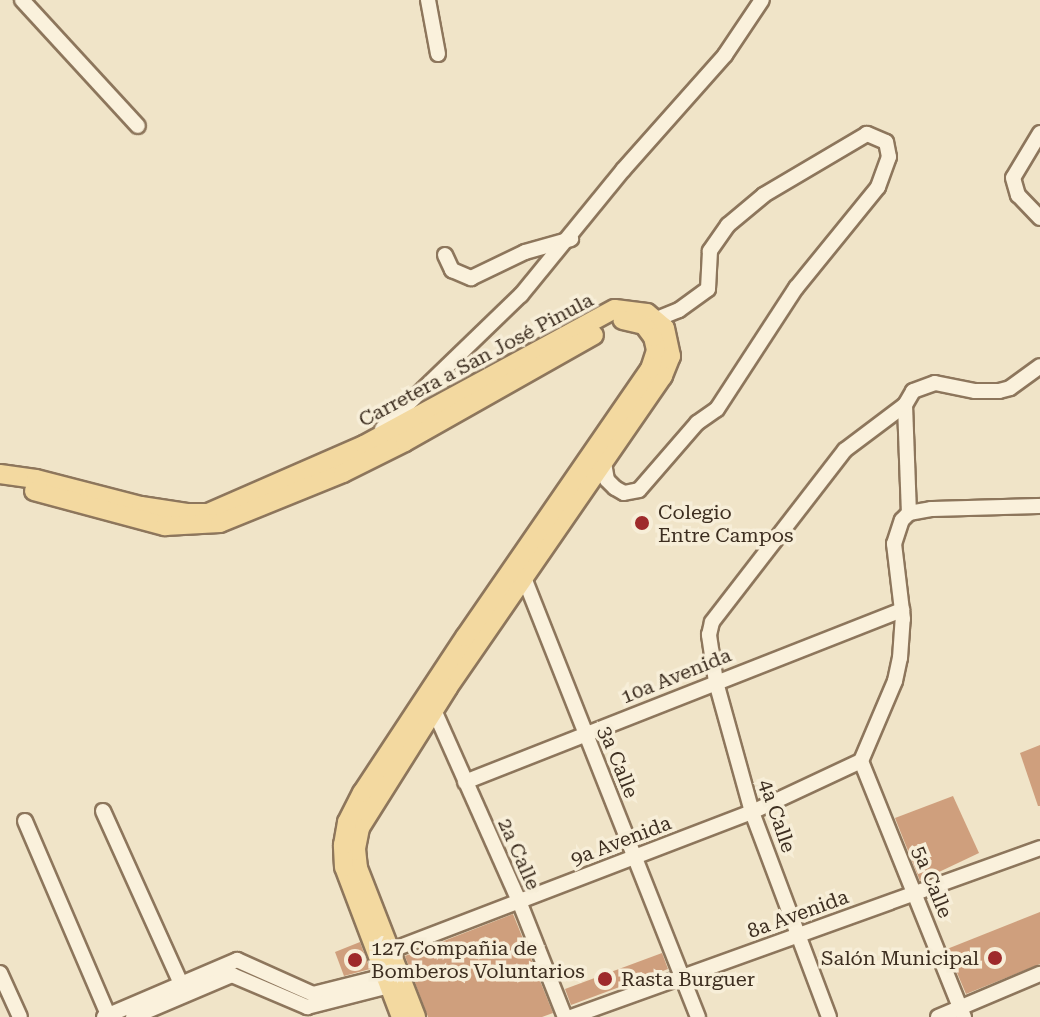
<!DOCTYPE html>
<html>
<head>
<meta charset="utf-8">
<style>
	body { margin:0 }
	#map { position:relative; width:1040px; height:1017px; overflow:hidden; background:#f0e4c8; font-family:"Roboto Serif",serif }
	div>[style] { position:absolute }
	.building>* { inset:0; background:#cf9f7d }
	.roads { filter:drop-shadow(2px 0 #8d765c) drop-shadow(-2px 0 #8d765c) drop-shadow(0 2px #8d765c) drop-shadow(0 -2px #8d765c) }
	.minor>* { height:14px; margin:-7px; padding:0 7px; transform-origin:7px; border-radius:7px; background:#faf1dc }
	.major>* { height:18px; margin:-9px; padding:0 9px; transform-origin:9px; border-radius:9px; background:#f3d9a0 }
	.dots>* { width:22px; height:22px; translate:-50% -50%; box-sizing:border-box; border:4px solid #f7eed8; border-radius:50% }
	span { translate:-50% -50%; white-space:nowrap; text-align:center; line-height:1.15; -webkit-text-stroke:7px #f7eed8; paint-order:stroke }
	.street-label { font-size:20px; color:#3d2e20 }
	.poi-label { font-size:20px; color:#3d2e20 }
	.left { translate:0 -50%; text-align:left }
	.right { translate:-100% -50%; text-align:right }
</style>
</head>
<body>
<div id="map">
	<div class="building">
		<div style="clip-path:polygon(1040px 745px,1040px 806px,1038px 806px,1020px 753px)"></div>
		<div style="clip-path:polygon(953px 796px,979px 853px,920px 881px,895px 818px)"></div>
		<div style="clip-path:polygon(1040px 912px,1040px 964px,966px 994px,947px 949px)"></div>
		<div style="clip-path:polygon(513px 914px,553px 1013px,542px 1017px,428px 1017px,405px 956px)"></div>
		<div style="clip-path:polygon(360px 942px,370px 969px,344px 976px,335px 952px)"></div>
		<div style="clip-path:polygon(662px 953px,668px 969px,571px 1005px,565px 989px)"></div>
	</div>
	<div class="roads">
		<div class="minor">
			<div style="left:22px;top:0;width:171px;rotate:47.4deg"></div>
			<div style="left:428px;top:0;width:55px;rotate:79.5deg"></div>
			<div style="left:1040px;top:133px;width:52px;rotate:121deg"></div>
			<div style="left:1013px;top:178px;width:18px;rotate:74deg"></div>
			<div style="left:1018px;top:195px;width:32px;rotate:46deg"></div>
			<div style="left:445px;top:255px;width:17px;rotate:65deg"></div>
			<div style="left:452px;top:270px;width:21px;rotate:23deg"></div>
			<div style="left:471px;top:278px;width:60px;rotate:-25.7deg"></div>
			<div style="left:525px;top:252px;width:48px;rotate:-15.8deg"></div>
			<div style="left:905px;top:405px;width:108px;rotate:87.9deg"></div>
			<div style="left:382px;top:429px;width:193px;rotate:-44deg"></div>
			<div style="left:521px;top:295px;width:161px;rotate:-50.8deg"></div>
			<div style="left:623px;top:170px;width:154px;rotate:-48.4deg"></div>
			<div style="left:725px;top:55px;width:66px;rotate:-56.1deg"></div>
			<div style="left:604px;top:463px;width:17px;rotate:80deg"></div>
			<div style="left:607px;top:480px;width:11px;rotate:45deg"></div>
			<div style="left:615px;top:488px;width:10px;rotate:29deg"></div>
			<div style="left:624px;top:493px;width:15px;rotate:-11deg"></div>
			<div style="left:639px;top:490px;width:89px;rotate:-49.1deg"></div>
			<div style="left:697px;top:423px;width:24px;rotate:-35deg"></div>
			<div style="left:717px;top:409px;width:145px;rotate:-56.9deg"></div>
			<div style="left:796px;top:288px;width:130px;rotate:-50.9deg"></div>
			<div style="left:878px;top:187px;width:32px;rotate:-70deg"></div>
			<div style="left:889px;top:157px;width:15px;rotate:-101deg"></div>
			<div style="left:886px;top:142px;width:21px;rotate:-157deg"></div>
			<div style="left:867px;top:134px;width:120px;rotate:149.4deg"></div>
			<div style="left:764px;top:195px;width:47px;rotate:140.2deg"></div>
			<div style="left:728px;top:225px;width:32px;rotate:125deg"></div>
			<div style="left:710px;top:251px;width:38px;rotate:93deg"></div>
			<div style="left:708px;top:289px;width:36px;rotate:144deg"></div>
			<div style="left:679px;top:310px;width:24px;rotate:158deg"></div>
			<div style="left:521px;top:570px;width:481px;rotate:68.4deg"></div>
			<div style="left:434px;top:710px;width:209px;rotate:66deg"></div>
			<div style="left:519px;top:901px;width:125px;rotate:68.4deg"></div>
			<div style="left:861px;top:761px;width:87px;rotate:-67deg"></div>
			<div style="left:895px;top:681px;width:24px;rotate:-78deg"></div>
			<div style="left:900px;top:658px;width:39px;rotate:-86deg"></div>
			<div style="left:903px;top:619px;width:76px;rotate:-96.8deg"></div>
			<div style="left:894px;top:544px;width:25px;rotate:-72deg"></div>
			<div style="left:902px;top:520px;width:10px;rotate:-45deg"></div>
			<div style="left:909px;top:513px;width:22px;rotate:-10deg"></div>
			<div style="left:931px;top:509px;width:109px;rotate:-1.6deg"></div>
			<div style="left:861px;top:761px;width:276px;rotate:68.1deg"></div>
			<div style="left:465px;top:782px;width:470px;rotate:-21.5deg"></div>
			<div style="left:103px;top:811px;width:190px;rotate:65.7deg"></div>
			<div style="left:25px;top:821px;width:213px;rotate:66.8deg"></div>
			<div style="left:392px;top:950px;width:386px;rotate:-21deg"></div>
			<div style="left:752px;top:812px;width:120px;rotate:-25.1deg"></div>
			<div style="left:0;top:973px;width:48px;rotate:65.6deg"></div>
			<div style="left:104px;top:1017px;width:145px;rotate:-23.2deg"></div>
			<div style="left:237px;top:960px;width:83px;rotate:24.1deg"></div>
			<div style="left:313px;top:994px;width:74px;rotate:-14deg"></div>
			<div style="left:133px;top:1017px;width:108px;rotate:-23deg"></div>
			<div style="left:232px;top:975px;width:82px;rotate:23.1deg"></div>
			<div style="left:307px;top:1007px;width:85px;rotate:-14.4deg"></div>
			<div style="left:571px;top:1017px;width:499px;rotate:-19.8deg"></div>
			<div style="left:829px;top:1017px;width:219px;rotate:-110.6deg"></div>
			<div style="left:752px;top:812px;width:135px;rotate:-105.5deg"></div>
			<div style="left:716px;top:682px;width:48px;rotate:-98.5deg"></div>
			<div style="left:709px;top:635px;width:13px;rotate:-77deg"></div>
			<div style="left:712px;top:622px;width:217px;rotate:-52.3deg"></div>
			<div style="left:845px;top:450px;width:75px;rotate:-36.9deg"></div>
			<div style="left:905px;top:405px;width:16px;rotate:-60deg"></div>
			<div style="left:913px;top:391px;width:23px;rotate:-20deg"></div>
			<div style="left:935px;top:383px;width:41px;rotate:11.3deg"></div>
			<div style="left:975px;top:391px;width:24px"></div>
			<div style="left:999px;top:391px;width:11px;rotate:-15deg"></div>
			<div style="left:1010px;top:388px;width:37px;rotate:-36deg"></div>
			<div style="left:938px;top:1017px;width:111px;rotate:-22.9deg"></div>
		</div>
		<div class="major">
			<div style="left:0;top:474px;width:36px;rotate:8deg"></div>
			<div style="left:36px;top:479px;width:108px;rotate:14.4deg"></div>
			<div style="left:141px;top:506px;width:48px;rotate:8.5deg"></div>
			<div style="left:188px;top:513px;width:20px"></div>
			<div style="left:208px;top:513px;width:170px;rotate:-23.6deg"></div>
			<div style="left:364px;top:445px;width:285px;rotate:-28.5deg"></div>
			<div style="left:615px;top:309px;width:32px;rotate:7deg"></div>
			<div style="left:647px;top:313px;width:23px;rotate:40deg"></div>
			<div style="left:665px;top:328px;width:29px;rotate:78deg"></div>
			<div style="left:671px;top:356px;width:22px;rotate:112deg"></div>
			<div style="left:663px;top:376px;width:379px;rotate:124.6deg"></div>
			<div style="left:448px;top:688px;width:165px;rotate:122.2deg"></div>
			<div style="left:360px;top:828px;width:21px;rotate:101deg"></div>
			<div style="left:356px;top:849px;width:19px;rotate:84deg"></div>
			<div style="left:358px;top:868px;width:160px;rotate:68.7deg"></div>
			<div style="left:34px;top:491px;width:136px;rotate:15deg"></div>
			<div style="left:165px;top:526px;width:55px;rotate:-3.1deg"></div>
			<div style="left:220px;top:523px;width:133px;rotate:-22.1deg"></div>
			<div style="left:343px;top:473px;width:69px;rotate:-26.6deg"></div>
			<div style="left:405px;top:442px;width:217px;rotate:-29.5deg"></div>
			<div style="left:401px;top:1017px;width:160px;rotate:-110.8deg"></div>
			<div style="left:344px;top:867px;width:22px;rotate:-93deg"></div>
			<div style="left:343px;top:845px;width:23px;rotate:-80deg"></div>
			<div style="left:347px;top:822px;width:33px;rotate:-63deg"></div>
			<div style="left:362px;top:793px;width:187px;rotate:-56.6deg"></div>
			<div style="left:465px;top:637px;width:326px;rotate:-55.4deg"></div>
			<div style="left:650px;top:369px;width:20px;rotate:-72deg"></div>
			<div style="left:656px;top:350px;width:13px;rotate:-103deg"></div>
			<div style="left:653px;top:337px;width:15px;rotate:-127deg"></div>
			<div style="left:644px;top:325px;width:22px;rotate:-167deg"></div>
		</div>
	</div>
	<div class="dots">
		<div style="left:642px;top:523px;background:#9e2a2b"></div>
		<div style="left:995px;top:958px;background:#9e2a2b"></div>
		<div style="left:355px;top:960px;background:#9e2a2b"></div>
		<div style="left:605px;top:979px;background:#9e2a2b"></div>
	</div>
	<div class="street-label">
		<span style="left:476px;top:360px;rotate:-28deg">Carretera a San José Pinula</span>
		<span style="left:676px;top:676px;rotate:-22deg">10a Avenida</span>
		<span style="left:618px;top:762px;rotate:68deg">3a Calle</span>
		<span style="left:777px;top:816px;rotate:71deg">4a Calle</span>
		<span style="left:621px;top:841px;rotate:-21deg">9a Avenida</span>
		<span style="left:519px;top:854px;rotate:66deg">2a Calle</span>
		<span style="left:932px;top:882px;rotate:68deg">5a Calle</span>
		<span style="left:798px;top:914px;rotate:-20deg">8a Avenida</span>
	</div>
	<div class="poi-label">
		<span class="left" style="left:658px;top:524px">Colegio<br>Entre Campos</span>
		<span class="left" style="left:371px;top:960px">127 Compañia de<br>Bomberos Voluntarios</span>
		<span class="right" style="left:979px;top:958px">Salón Municipal</span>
		<span class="left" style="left:621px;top:979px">Rasta Burguer</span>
	</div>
</div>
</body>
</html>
